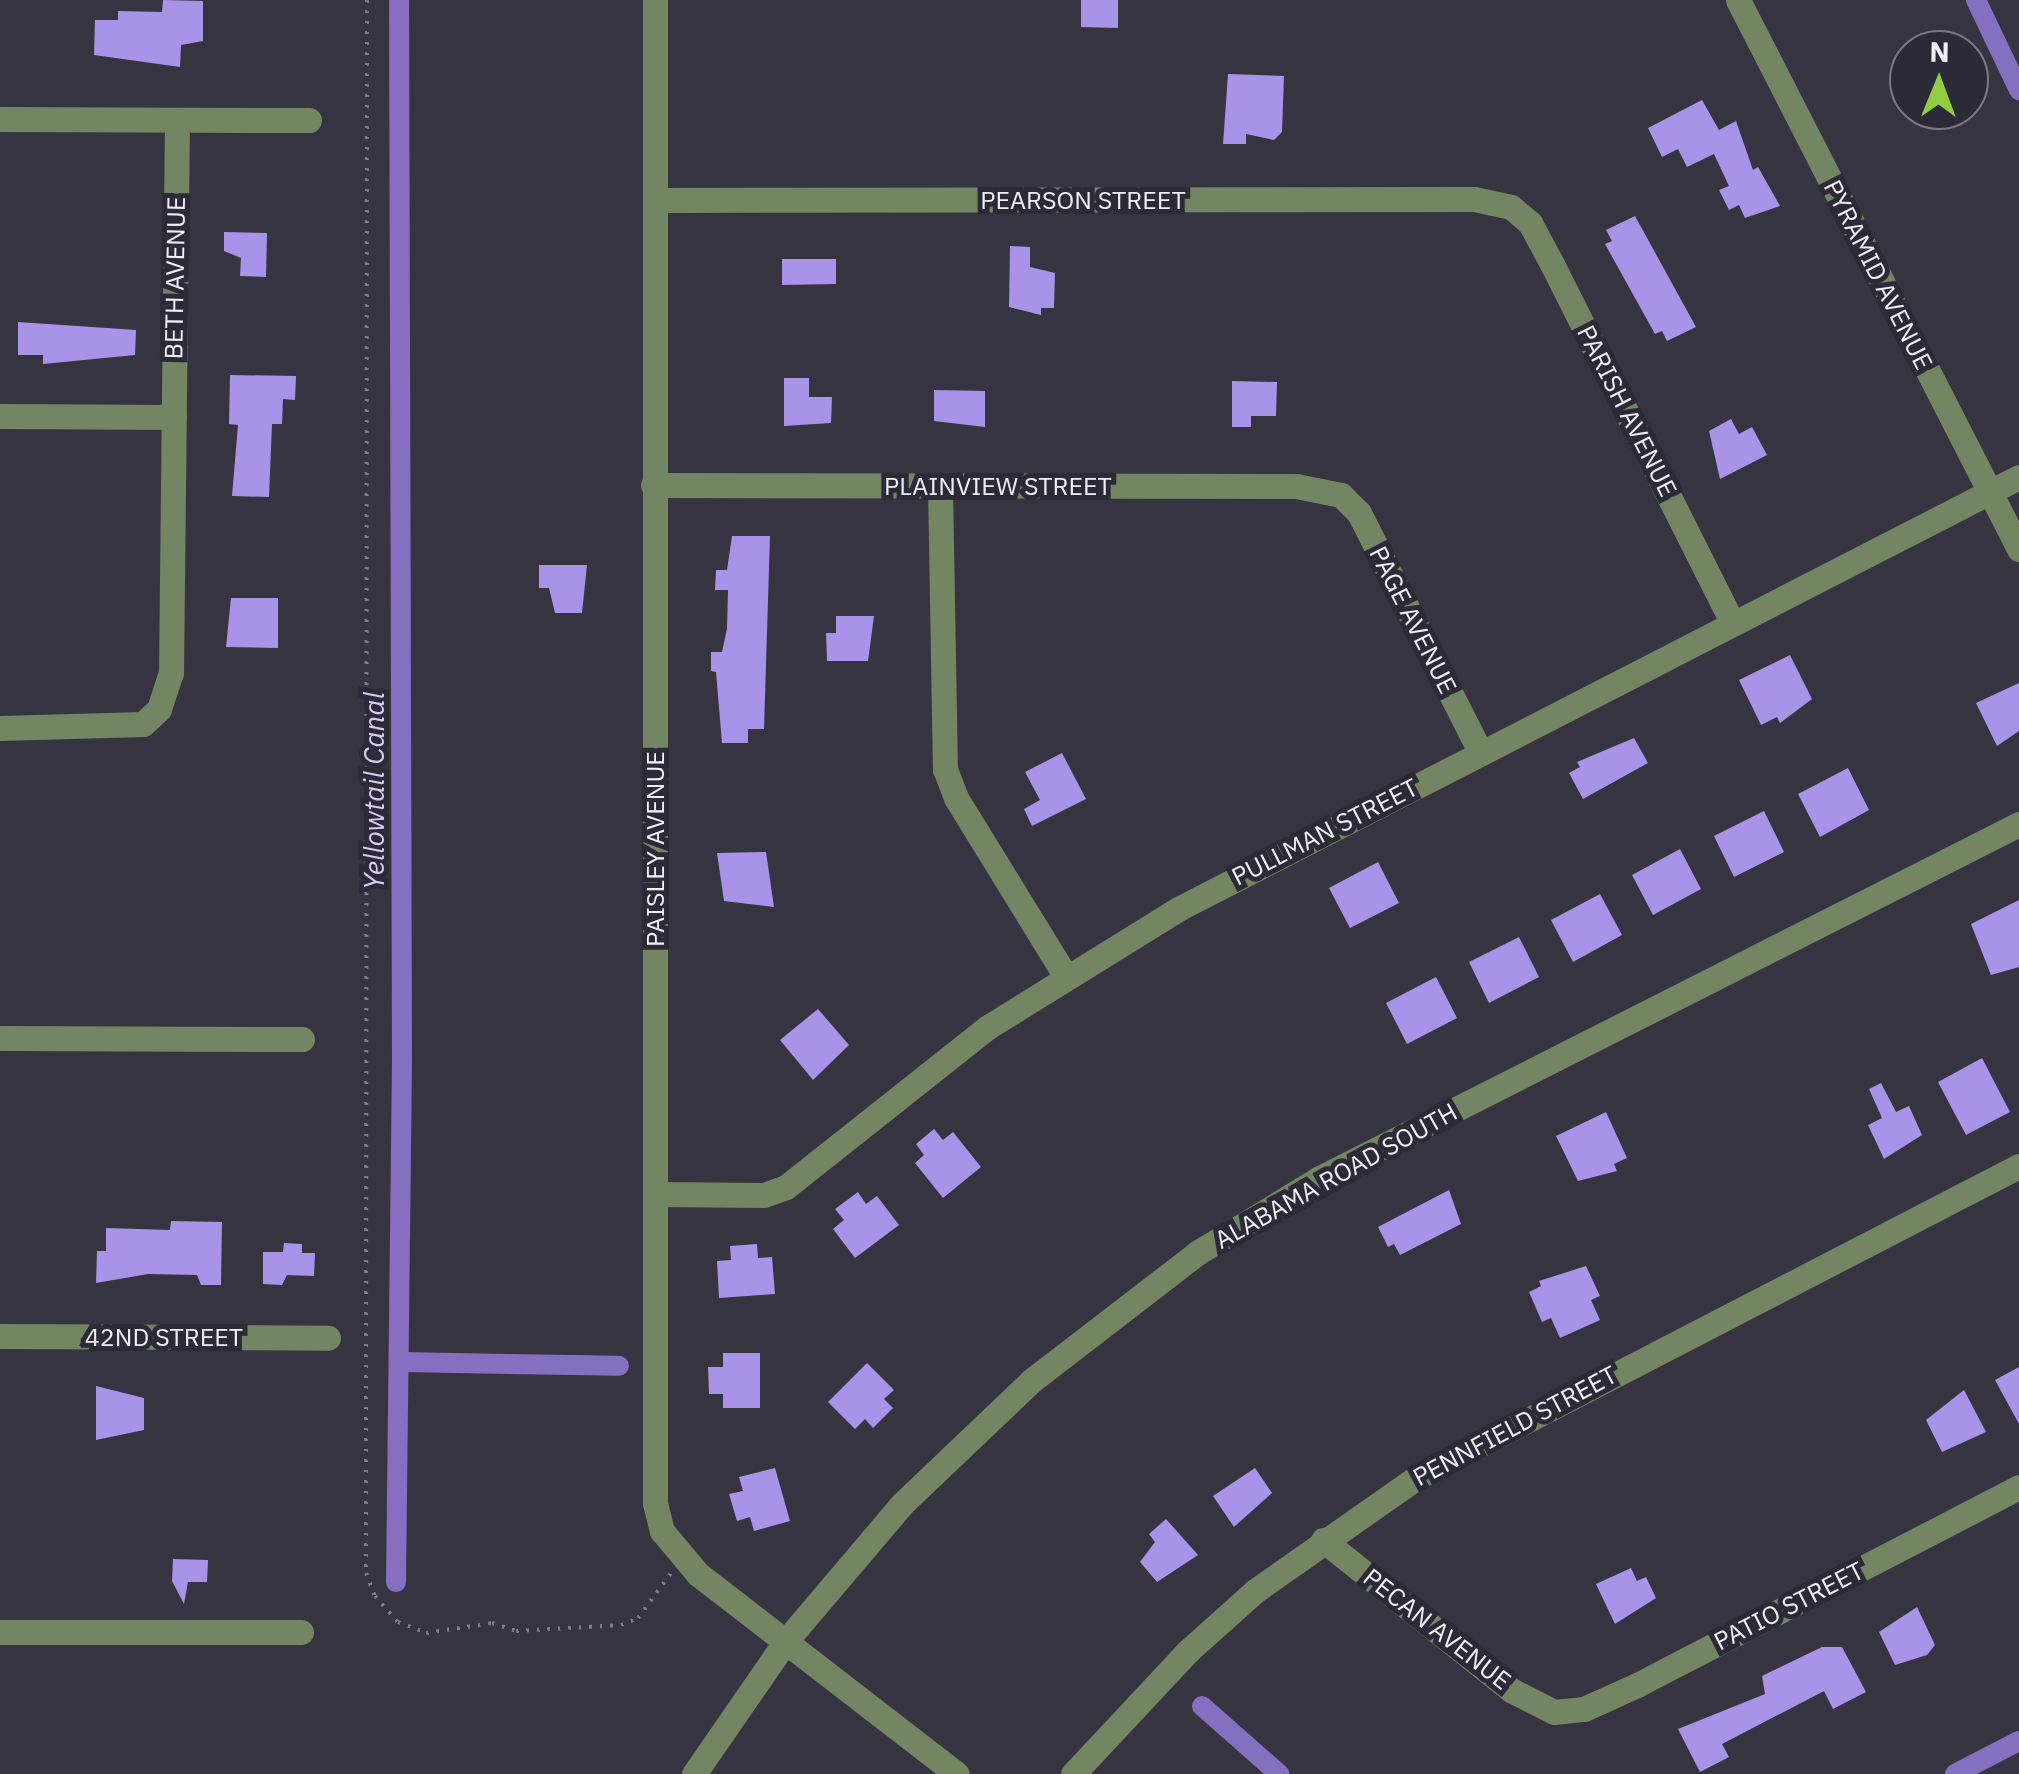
<!DOCTYPE html>
<html>
<head>
<meta charset="utf-8">
<style>
	body { margin:0 }
	#map { position:relative; width:2019px; height:1774px; overflow:hidden; background:#373441; font-family:"IBM Plex Sans",sans-serif }
	div>[style] { position:absolute }
	.canal>* { height:20px; margin:-10px; padding:0 10px; transform-origin:10px; border-radius:10px; background:#856fc0 }
	.building>* { inset:0; background:#a993e8 }
	.path>* { height:4px; margin-top:-2px; transform-origin:0; background:repeating-linear-gradient(90deg,#7d7b86 0 2.5px,transparent 0 10.5px) }
	.minor>* { height:25px; margin:-12.5px; padding:0 12.5px; transform-origin:12.5px; border-radius:12.5px; background:#738562 }
	span { translate:-50% -50%; white-space:nowrap; text-align:center; line-height:1.15; -webkit-text-stroke:10px #2d2a37; paint-order:stroke }
	.street-label { font-size:25px; color:#f0eff7 }
	.water-label { font-size:28px; color:#d5cbf7; font-style:italic }
	.north { position:absolute; left:1889px; top:30px; width:100px; height:100px; box-sizing:border-box; background:#2d2a37; border:2px solid #7b7984; border-radius:50%; rotate:1deg; font-size:28px; font-weight:700; line-height:40px; text-align:center; color:#f0eff7 }
	.north::after { content:''; display:block; margin:auto; width:35px; height:45px; background:#90cd41; clip-path:polygon(50% 0,100% 100%,50% 72%,0 100%) }
</style>
</head>
<body>
<div id="map">
	<div class="canal">
		<div style="left:1976px;top:0;width:100px;rotate:64.5deg"></div>
		<div style="left:399px;top:1362px;width:220px;rotate:1deg"></div>
		<div style="left:396px;top:1582px;width:524px;rotate:-89.34deg"></div>
		<div style="left:402px;top:1058px;width:1058px;rotate:-90.16deg"></div>
		<div style="left:1202px;top:1706px;width:103px;rotate:41.4deg"></div>
		<div style="left:1955px;top:1774px;width:72px;rotate:-27.3deg"></div>
	</div>
	<div class="building">
		<div style="clip-path:polygon(163px 0,203px 1px,203px 41px,181px 45px,180px 67px,94px 55px,95px 20px,118px 20px,118px 11px,162px 12px)"></div>
		<div style="clip-path:polygon(1081px 0,1118px 0,1118px 28px,1081px 27px)"></div>
		<div style="clip-path:polygon(1228px 74px,1284px 76px,1282px 132px,1274px 140px,1246px 134px,1246px 144px,1223px 144px)"></div>
		<div style="clip-path:polygon(1702px 100px,1719px 130px,1736px 121px,1753px 170px,1758px 167px,1780px 206px,1745px 218px,1739px 205px,1729px 210px,1719px 190px,1729px 186px,1714px 154px,1687px 167px,1678px 149px,1662px 157px,1648px 128px)"></div>
		<div style="clip-path:polygon(1635px 216px,1696px 327px,1667px 341px,1662px 331px,1655px 334px,1605px 244px,1612px 241px,1606px 230px)"></div>
		<div style="clip-path:polygon(224px 232px,267px 233px,266px 277px,240px 276px,241px 258px,224px 251px)"></div>
		<div style="clip-path:polygon(1010px 246px,1030px 247px,1030px 267px,1055px 273px,1054px 308px,1041px 308px,1041px 315px,1009px 307px)"></div>
		<div style="clip-path:polygon(782px 259px,836px 259px,836px 284px,782px 285px)"></div>
		<div style="clip-path:polygon(18px 322px,136px 330px,135px 355px,43px 364px,43px 355px,18px 355px)"></div>
		<div style="clip-path:polygon(230px 375px,296px 376px,295px 400px,283px 399px,282px 424px,272px 424px,269px 497px,232px 496px,238px 425px,229px 424px)"></div>
		<div style="clip-path:polygon(784px 378px,809px 378px,809px 397px,832px 397px,831px 423px,784px 426px)"></div>
		<div style="clip-path:polygon(1232px 381px,1277px 382px,1276px 416px,1251px 416px,1251px 427px,1232px 427px)"></div>
		<div style="clip-path:polygon(934px 390px,985px 391px,985px 427px,934px 421px)"></div>
		<div style="clip-path:polygon(1731px 419px,1739px 434px,1752px 427px,1767px 455px,1720px 479px,1709px 431px)"></div>
		<div style="clip-path:polygon(732px 536px,770px 536px,764px 729px,748px 729px,748px 743px,722px 743px,716px 672px,711px 671px,711px 652px,722px 652px,727px 629px,728px 590px,715px 590px,716px 570px,727px 570px)"></div>
		<div style="clip-path:polygon(539px 565px,587px 565px,582px 613px,555px 613px,549px 588px,539px 588px)"></div>
		<div style="clip-path:polygon(231px 598px,278px 598px,278px 648px,226px 647px)"></div>
		<div style="clip-path:polygon(836px 616px,874px 616px,868px 661px,827px 661px,826px 633px,836px 633px)"></div>
		<div style="clip-path:polygon(1790px 655px,1812px 699px,1780px 723px,1777px 717px,1761px 725px,1739px 680px)"></div>
		<div style="clip-path:polygon(2019px 683px,2019px 731px,1997px 746px,1976px 703px)"></div>
		<div style="clip-path:polygon(1634px 738px,1648px 763px,1583px 799px,1569px 773px,1580px 767px,1577px 762px)"></div>
		<div style="clip-path:polygon(1062px 753px,1086px 799px,1032px 826px,1024px 809px,1040px 800px,1025px 772px)"></div>
		<div style="clip-path:polygon(1848px 768px,1869px 810px,1820px 837px,1798px 794px)"></div>
		<div style="clip-path:polygon(1764px 811px,1784px 852px,1734px 877px,1714px 836px)"></div>
		<div style="clip-path:polygon(1680px 849px,1701px 889px,1653px 915px,1632px 875px)"></div>
		<div style="clip-path:polygon(766px 852px,774px 907px,724px 901px,717px 853px)"></div>
		<div style="clip-path:polygon(1378px 862px,1399px 903px,1350px 928px,1329px 888px)"></div>
		<div style="clip-path:polygon(1600px 894px,1622px 935px,1573px 962px,1551px 920px)"></div>
		<div style="clip-path:polygon(2019px 900px,2019px 967px,1991px 975px,1971px 924px)"></div>
		<div style="clip-path:polygon(1519px 937px,1539px 977px,1489px 1003px,1469px 962px)"></div>
		<div style="clip-path:polygon(1436px 977px,1457px 1018px,1407px 1044px,1386px 1003px)"></div>
		<div style="clip-path:polygon(818px 1009px,849px 1045px,813px 1080px,780px 1040px)"></div>
		<div style="clip-path:polygon(1982px 1058px,2010px 1112px,1966px 1135px,1938px 1082px)"></div>
		<div style="clip-path:polygon(1881px 1083px,1896px 1112px,1909px 1106px,1922px 1135px,1884px 1159px,1868px 1125px,1882px 1118px,1869px 1089px)"></div>
		<div style="clip-path:polygon(1606px 1112px,1627px 1158px,1614px 1164px,1617px 1171px,1578px 1181px,1556px 1136px)"></div>
		<div style="clip-path:polygon(934px 1129px,943px 1140px,953px 1132px,981px 1167px,943px 1198px,915px 1163px,924px 1155px,916px 1144px)"></div>
		<div style="clip-path:polygon(1449px 1190px,1461px 1224px,1400px 1255px,1394px 1244px,1388px 1247px,1378px 1227px)"></div>
		<div style="clip-path:polygon(858px 1192px,866px 1204px,877px 1196px,899px 1225px,855px 1258px,833px 1229px,844px 1220px,835px 1209px)"></div>
		<div style="clip-path:polygon(171px 1221px,222px 1222px,221px 1285px,201px 1285px,197px 1275px,148px 1274px,96px 1283px,97px 1251px,106px 1251px,106px 1228px,170px 1230px)"></div>
		<div style="clip-path:polygon(284px 1243px,302px 1244px,302px 1253px,315px 1253px,314px 1276px,287px 1275px,282px 1285px,263px 1284px,263px 1252px,283px 1252px)"></div>
		<div style="clip-path:polygon(757px 1244px,758px 1258px,772px 1257px,775px 1294px,719px 1298px,717px 1261px,731px 1260px,730px 1246px)"></div>
		<div style="clip-path:polygon(1586px 1266px,1600px 1296px,1591px 1300px,1600px 1320px,1560px 1338px,1551px 1318px,1542px 1322px,1529px 1292px,1541px 1286px,1539px 1281px)"></div>
		<div style="clip-path:polygon(723px 1353px,760px 1353px,760px 1408px,723px 1408px,723px 1394px,709px 1394px,708px 1367px,723px 1367px)"></div>
		<div style="clip-path:polygon(867px 1363px,894px 1390px,884px 1399px,893px 1408px,873px 1428px,865px 1419px,855px 1429px,828px 1402px)"></div>
		<div style="clip-path:polygon(2019px 1367px,2019px 1424px,1995px 1380px)"></div>
		<div style="clip-path:polygon(96px 1386px,144px 1398px,144px 1430px,96px 1440px)"></div>
		<div style="clip-path:polygon(1964px 1390px,1986px 1432px,1942px 1452px,1926px 1420px)"></div>
		<div style="clip-path:polygon(775px 1468px,790px 1521px,754px 1531px,750px 1517px,737px 1521px,729px 1494px,743px 1491px,739px 1477px)"></div>
		<div style="clip-path:polygon(1255px 1468px,1272px 1493px,1234px 1527px,1213px 1496px)"></div>
		<div style="clip-path:polygon(1166px 1519px,1198px 1555px,1157px 1582px,1140px 1562px,1155px 1542px,1149px 1534px)"></div>
		<div style="clip-path:polygon(173px 1559px,208px 1560px,207px 1582px,188px 1582px,184px 1604px,172px 1581px)"></div>
		<div style="clip-path:polygon(1631px 1568px,1637px 1581px,1646px 1577px,1656px 1598px,1615px 1624px,1596px 1584px)"></div>
		<div style="clip-path:polygon(1917px 1607px,1935px 1645px,1927px 1655px,1895px 1665px,1879px 1632px)"></div>
		<div style="clip-path:polygon(1822px 1647px,1842px 1647px,1866px 1692px,1833px 1709px,1824px 1691px,1722px 1744px,1729px 1757px,1700px 1772px,1678px 1729px,1765px 1694px,1762px 1676px)"></div>
	</div>
	<div class="path">
		<div style="left:367px;top:0;width:1573px;rotate:90.04deg"></div>
		<div style="left:366px;top:1573px;width:25px;rotate:69deg"></div>
		<div style="left:375px;top:1596px;width:35px;rotate:49deg"></div>
		<div style="left:398px;top:1622px;width:30px;rotate:21deg"></div>
		<div style="left:426px;top:1633px;width:67px;rotate:-8.6deg"></div>
		<div style="left:492px;top:1623px;width:25px;rotate:18deg"></div>
		<div style="left:516px;top:1631px;width:105px;rotate:-3.3deg"></div>
		<div style="left:621px;top:1625px;width:18px;rotate:-22deg"></div>
		<div style="left:638px;top:1618px;width:56px;rotate:-53.7deg"></div>
	</div>
	<div class="minor">
		<div style="left:655px;top:0;width:1503px;rotate:90deg"></div>
		<div style="left:655px;top:1503px;width:29px;rotate:76deg"></div>
		<div style="left:662px;top:1531px;width:56px;rotate:50.1deg"></div>
		<div style="left:698px;top:1574px;width:327px;rotate:37.7deg"></div>
		<div style="left:1738px;top:0;width:617px;rotate:62.89deg"></div>
		<div style="left:0;top:119px;width:309px;rotate:0.2deg"></div>
		<div style="left:655px;top:200px;width:819px;rotate:-0.07deg"></div>
		<div style="left:1474px;top:199px;width:38px;rotate:12deg"></div>
		<div style="left:1511px;top:207px;width:25px;rotate:40deg"></div>
		<div style="left:1530px;top:223px;width:47px;rotate:61.8deg"></div>
		<div style="left:1552px;top:264px;width:401px;rotate:63.3deg"></div>
		<div style="left:0;top:416px;width:174px;rotate:0.3deg"></div>
		<div style="left:653px;top:485px;width:643px;rotate:0.09deg"></div>
		<div style="left:1296px;top:486px;width:46px;rotate:11.3deg"></div>
		<div style="left:1341px;top:495px;width:25px;rotate:45deg"></div>
		<div style="left:1359px;top:513px;width:266px;rotate:63.1deg"></div>
		<div style="left:940px;top:486px;width:283px;rotate:89deg"></div>
		<div style="left:945px;top:769px;width:31px;rotate:69deg"></div>
		<div style="left:956px;top:798px;width:208px;rotate:58.4deg"></div>
		<div style="left:0;top:728px;width:143px;rotate:-1.6deg"></div>
		<div style="left:143px;top:724px;width:22px;rotate:-43deg"></div>
		<div style="left:159px;top:709px;width:38px;rotate:-72deg"></div>
		<div style="left:171px;top:673px;width:552px;rotate:-89.38deg"></div>
		<div style="left:0;top:1038px;width:302px;rotate:0.2deg"></div>
		<div style="left:655px;top:1194px;width:109px;rotate:0.5deg"></div>
		<div style="left:764px;top:1195px;width:23px;rotate:-20deg"></div>
		<div style="left:786px;top:1187px;width:258px;rotate:-38.4deg"></div>
		<div style="left:988px;top:1027px;width:226px;rotate:-31.8deg"></div>
		<div style="left:1180px;top:908px;width:943px;rotate:-27.19deg"></div>
		<div style="left:0;top:1336px;width:328px;rotate:0.3deg"></div>
		<div style="left:1323px;top:1540px;width:241px;rotate:38.6deg"></div>
		<div style="left:1511px;top:1690px;width:48px;rotate:27.1deg"></div>
		<div style="left:1554px;top:1712px;width:30px;rotate:-6deg"></div>
		<div style="left:1584px;top:1709px;width:58px;rotate:-24.4deg"></div>
		<div style="left:1637px;top:1685px;width:430px;rotate:-27.4deg"></div>
		<div style="left:0;top:1632px;width:301px"></div>
		<div style="left:694px;top:1774px;width:160px;rotate:-55.4deg"></div>
		<div style="left:785px;top:1642px;width:181px;rotate:-49.7deg"></div>
		<div style="left:902px;top:1504px;width:178px;rotate:-43.6deg"></div>
		<div style="left:1031px;top:1381px;width:210px;rotate:-37.6deg"></div>
		<div style="left:1197px;top:1253px;width:142px;rotate:-31.4deg"></div>
		<div style="left:1318px;top:1179px;width:786px;rotate:-26.86deg"></div>
		<div style="left:1073px;top:1774px;width:168px;rotate:-46.9deg"></div>
		<div style="left:1188px;top:1651px;width:90px;rotate:-41.8deg"></div>
		<div style="left:1255px;top:1591px;width:197px;rotate:-35.1deg"></div>
		<div style="left:1416px;top:1478px;width:679px;rotate:-27.36deg"></div>
	</div>
	<div class="street-label">
		<span style="left:1083px;top:200px">PEARSON STREET</span>
		<span style="left:1878px;top:275px;rotate:63deg">PYRAMID AVENUE</span>
		<span style="left:175px;top:278px;rotate:-89deg">BETH AVENUE</span>
		<span style="left:1627px;top:411px;rotate:63deg">PARISH AVENUE</span>
		<span style="left:998px;top:486px">PLAINVIEW STREET</span>
		<span style="left:1413px;top:620px;rotate:63deg">PAGE AVENUE</span>
		<span style="left:1325px;top:832px;rotate:-27deg">PULLMAN STREET</span>
		<span style="left:655px;top:849px;rotate:-90deg">PAISLEY AVENUE</span>
		<span style="left:1336px;top:1176px;rotate:-29deg">ALABAMA ROAD SOUTH</span>
		<span style="left:164px;top:1337px">42ND STREET</span>
		<span style="left:1515px;top:1426px;rotate:-28deg">PENNFIELD STREET</span>
		<span style="left:1789px;top:1606px;rotate:-27deg">PATIO STREET</span>
		<span style="left:1437px;top:1629px;rotate:38deg">PECAN AVENUE</span>
	</div>
	<div class="water-label">
		<span style="left:374px;top:791px;rotate:-90deg">Yellowtail Canal</span>
	</div>
	<div class="north">N</div>
</div>
</body>
</html>
